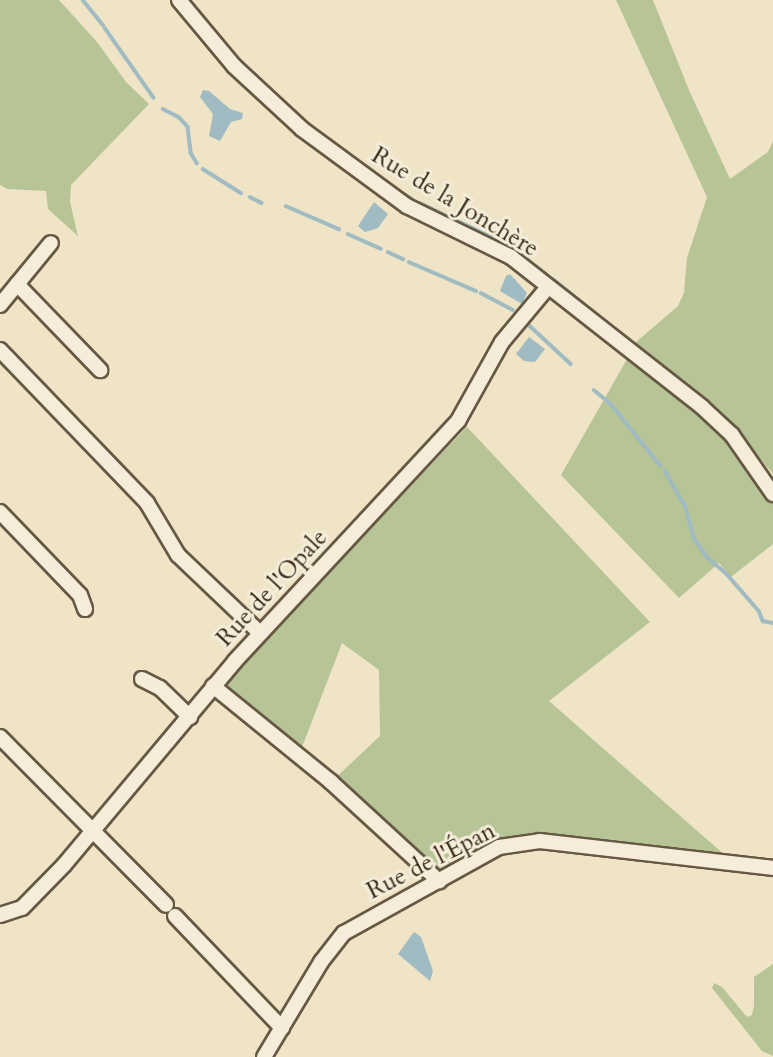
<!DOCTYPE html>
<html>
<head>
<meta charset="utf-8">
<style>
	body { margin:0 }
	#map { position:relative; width:773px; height:1057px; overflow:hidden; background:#efe4c6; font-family:Cardo,serif }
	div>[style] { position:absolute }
	.green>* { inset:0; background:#b7c496 }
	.water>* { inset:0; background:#a0bbc1 }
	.stream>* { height:3.5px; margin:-1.75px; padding:0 1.75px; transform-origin:1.75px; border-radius:1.75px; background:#a0bbc1 }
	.roads { filter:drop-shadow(2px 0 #675843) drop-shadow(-2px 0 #675843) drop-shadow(0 2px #675843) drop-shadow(0 -2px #675843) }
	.street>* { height:14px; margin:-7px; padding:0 7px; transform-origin:7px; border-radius:7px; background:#f5edda }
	span { translate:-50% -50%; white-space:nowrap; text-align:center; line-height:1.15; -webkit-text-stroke:6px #f5edda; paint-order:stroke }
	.street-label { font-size:24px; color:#3a2917 }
</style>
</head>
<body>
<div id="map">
	<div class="green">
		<div style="clip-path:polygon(0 0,59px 0,97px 42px,126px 82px,149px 104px,71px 185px,70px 202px,78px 236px,48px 209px,46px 191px,7px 189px,0 185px)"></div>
		<div style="clip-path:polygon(616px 0,653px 0,689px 90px,730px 179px,768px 152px,773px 141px,773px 474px,731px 424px,635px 343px,678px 306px,684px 293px,687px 258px,707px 197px)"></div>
		<div style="clip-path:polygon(631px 352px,702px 407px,773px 494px,773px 544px,731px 577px,719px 563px,679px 598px,561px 475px)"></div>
		<div style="clip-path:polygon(467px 427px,650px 622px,549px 701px,735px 864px,513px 844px,439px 881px,331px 782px,380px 736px,379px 670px,342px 643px,299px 755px,213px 686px,351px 537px,357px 542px)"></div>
		<div style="clip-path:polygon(773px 964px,773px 1056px,762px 1051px,712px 988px,714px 983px,722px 987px,747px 1017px,752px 1015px,754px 1006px,754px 977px)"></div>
	</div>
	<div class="water">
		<div style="clip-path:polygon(203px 90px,209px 91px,230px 109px,243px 113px,242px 119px,231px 122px,220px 141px,209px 136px,213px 114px,200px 97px)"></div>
		<div style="clip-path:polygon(374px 202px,388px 214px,378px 228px,365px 232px,358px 226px)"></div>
		<div style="clip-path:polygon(510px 274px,527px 293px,522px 304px,500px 291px,506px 276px)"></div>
		<div style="clip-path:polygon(529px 337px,545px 349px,535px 362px,524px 361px,516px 354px)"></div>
		<div style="clip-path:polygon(414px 932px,421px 937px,433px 971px,430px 981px,398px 954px)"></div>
	</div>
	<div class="stream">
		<div style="left:83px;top:0;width:32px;rotate:51deg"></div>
		<div style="left:105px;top:28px;width:85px;rotate:55deg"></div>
		<div style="left:290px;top:107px;width:37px;rotate:43deg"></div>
		<div style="left:163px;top:109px;width:18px;rotate:27deg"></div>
		<div style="left:179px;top:117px;width:13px;rotate:48deg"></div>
		<div style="left:188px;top:127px;width:26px;rotate:83deg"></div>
		<div style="left:191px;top:153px;width:12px;rotate:59deg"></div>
		<div style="left:203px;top:169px;width:45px;rotate:32.3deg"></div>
		<div style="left:397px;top:190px;width:17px;rotate:31deg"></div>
		<div style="left:250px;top:197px;width:13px;rotate:27deg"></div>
		<div style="left:420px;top:203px;width:98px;rotate:25.5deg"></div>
		<div style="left:508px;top:245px;width:48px;rotate:37.3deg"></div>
		<div style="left:286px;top:206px;width:58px;rotate:23.5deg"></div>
		<div style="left:348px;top:234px;width:36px;rotate:24deg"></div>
		<div style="left:388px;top:252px;width:17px;rotate:25deg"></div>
		<div style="left:409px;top:262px;width:73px;rotate:23.4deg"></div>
		<div style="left:553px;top:279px;width:121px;rotate:39deg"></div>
		<div style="left:481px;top:293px;width:36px;rotate:28deg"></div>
		<div style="left:529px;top:325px;width:57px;rotate:42.9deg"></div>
		<div style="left:681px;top:382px;width:35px;rotate:37deg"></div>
		<div style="left:594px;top:390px;width:21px;rotate:39deg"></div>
		<div style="left:610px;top:403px;width:81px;rotate:51deg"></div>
		<div style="left:665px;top:471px;width:39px;rotate:60deg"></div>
		<div style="left:685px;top:505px;width:36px;rotate:74deg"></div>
		<div style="left:695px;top:540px;width:22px;rotate:54deg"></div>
		<div style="left:708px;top:558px;width:23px;rotate:40deg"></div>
		<div style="left:726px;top:573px;width:50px;rotate:49deg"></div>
		<div style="left:759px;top:611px;width:11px;rotate:68deg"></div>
		<div style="left:763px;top:621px;width:10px;rotate:11deg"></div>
	</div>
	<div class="roads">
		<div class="street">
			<div style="left:179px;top:0;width:86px;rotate:50.2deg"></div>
			<div style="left:234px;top:66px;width:93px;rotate:42.8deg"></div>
			<div style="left:302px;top:129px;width:130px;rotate:36.3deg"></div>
			<div style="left:407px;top:206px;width:116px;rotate:26.1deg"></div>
			<div style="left:511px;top:257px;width:243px;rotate:38.1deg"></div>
			<div style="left:702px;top:407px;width:41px;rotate:43deg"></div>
			<div style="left:732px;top:435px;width:72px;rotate:55.2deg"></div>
			<div style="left:17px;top:284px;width:120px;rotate:46deg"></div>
			<div style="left:0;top:305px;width:80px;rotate:-50.6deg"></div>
			<div style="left:0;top:350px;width:212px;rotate:46.1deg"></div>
			<div style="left:147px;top:503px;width:61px;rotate:59.2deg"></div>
			<div style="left:178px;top:555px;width:113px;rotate:43.6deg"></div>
			<div style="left:0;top:512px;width:115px;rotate:46.1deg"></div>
			<div style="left:80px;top:595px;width:15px;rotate:70deg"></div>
			<div style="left:142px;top:679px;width:20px;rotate:27deg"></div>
			<div style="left:160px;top:688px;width:42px;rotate:44deg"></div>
			<div style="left:213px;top:686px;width:152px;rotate:39.1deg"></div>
			<div style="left:331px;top:782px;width:147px;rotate:42.5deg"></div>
			<div style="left:0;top:737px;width:236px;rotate:45.3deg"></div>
			<div style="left:0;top:915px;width:23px;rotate:-18deg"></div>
			<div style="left:22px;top:908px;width:60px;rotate:-45.7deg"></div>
			<div style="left:64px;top:865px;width:266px;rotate:-50deg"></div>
			<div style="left:235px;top:661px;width:328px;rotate:-47.1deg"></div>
			<div style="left:458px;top:421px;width:90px;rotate:-60.9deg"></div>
			<div style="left:502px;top:342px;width:72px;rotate:-50.1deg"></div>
			<div style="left:175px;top:916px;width:155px;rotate:46.3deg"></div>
			<div style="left:264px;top:1057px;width:111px;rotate:-59deg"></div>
			<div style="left:321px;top:962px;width:37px;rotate:-52deg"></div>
			<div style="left:344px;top:933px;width:177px;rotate:-29deg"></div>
			<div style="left:499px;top:847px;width:41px;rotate:-8.3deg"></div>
			<div style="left:540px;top:841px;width:235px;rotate:6.6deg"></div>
		</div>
	</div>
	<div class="street-label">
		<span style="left:455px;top:202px;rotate:31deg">Rue de la Jonchère</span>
		<span style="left:272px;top:588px;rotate:-47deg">Rue de l'Opale</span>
		<span style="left:431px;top:861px;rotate:-27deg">Rue de l'Épan</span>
	</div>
</div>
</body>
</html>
